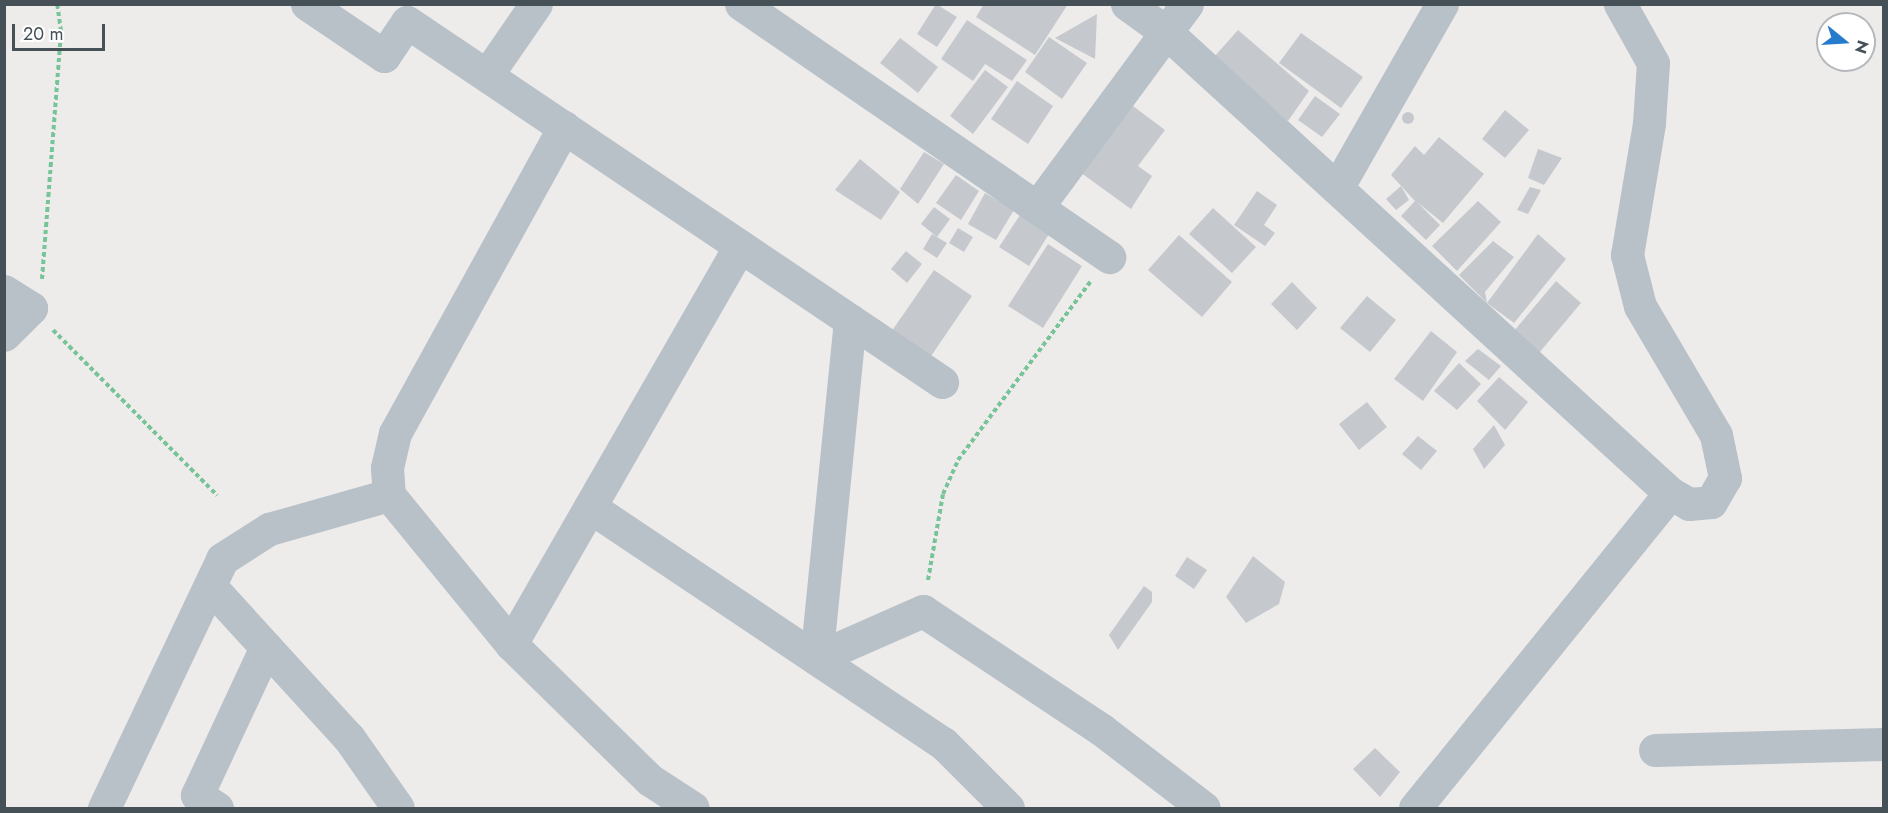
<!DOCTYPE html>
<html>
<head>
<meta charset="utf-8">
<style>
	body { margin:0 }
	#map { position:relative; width:1888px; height:813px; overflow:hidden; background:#eeebeb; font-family:Jost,sans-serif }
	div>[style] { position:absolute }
	.building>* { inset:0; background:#c5c9ce }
	.round { border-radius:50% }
	.path>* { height:4px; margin-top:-2px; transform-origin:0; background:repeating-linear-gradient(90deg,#77c498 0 4.5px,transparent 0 7.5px) }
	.minor>* { height:33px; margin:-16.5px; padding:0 16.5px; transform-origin:16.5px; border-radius:16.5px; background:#b7c1c7 }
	span { translate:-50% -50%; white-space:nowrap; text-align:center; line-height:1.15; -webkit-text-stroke:5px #fff; paint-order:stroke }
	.frame { position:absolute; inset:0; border:6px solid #455057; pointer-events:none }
	.north { position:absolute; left:1816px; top:12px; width:60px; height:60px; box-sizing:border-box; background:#fff; border:2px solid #b5b9bc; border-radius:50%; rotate:108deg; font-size:16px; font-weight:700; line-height:24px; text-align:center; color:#455057 }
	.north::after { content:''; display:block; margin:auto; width:21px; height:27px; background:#277bcc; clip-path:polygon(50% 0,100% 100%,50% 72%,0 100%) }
	.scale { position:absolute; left:12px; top:24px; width:93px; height:27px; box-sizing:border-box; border:3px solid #455057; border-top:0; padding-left:8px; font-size:18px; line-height:21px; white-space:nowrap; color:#455057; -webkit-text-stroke:4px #fff; paint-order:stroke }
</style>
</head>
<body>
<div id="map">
	<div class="building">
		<div style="clip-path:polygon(936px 4px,957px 17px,937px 47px,917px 34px)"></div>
		<div style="clip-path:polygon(984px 4px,1068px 4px,1035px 55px,976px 17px)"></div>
		<div style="clip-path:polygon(1097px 14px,1095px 59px,1055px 38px)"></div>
		<div style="clip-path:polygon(967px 20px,1027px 60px,1012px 81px,985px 64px,973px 81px,941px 59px)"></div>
		<div style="clip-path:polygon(1238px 30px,1309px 91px,1288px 121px,1214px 57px)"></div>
		<div style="clip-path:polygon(1301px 33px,1363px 77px,1341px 108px,1279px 63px)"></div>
		<div style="clip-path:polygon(1049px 37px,1087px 63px,1062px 99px,1025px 72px)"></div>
		<div style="clip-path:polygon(900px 38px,938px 67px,918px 93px,880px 63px)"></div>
		<div style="clip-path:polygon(985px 70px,1008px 87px,973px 134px,950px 116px)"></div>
		<div style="clip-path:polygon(1017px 81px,1053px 106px,1028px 144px,991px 119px)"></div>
		<div style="clip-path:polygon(1315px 96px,1340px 114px,1322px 137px,1298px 120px)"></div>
		<div style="clip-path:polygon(1125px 100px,1165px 130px,1138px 166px,1152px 176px,1131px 209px,1073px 167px,1095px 135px,1106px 143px,1098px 135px)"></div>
		<div style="clip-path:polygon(1505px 110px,1529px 130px,1505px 158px,1482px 139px)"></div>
		<div class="round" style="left:1402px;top:112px;width:12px;height:12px"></div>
		<div style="clip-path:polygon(1439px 137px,1484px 174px,1443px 223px,1417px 202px,1440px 225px,1426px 240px,1401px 216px,1415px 201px,1391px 175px,1415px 146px,1424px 155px)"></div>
		<div style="clip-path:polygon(1538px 149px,1562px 158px,1544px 185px,1528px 178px)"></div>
		<div style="clip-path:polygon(924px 152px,944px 164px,918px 204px,900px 189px)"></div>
		<div style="clip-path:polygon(860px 159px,900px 192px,881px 220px,835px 190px)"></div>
		<div style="clip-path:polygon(956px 175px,979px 191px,961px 220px,936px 203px)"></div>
		<div style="clip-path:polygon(1401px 186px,1409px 200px,1396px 210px,1386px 199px)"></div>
		<div style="clip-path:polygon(1530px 187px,1541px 190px,1528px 214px,1517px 210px)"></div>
		<div style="clip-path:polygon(1257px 191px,1277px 205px,1264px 225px,1275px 233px,1265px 246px,1234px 225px)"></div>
		<div style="clip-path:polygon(985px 193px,1014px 210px,996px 240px,968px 224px)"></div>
		<div style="clip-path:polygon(1478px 201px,1501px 222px,1457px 271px,1432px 246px)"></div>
		<div style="clip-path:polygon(934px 207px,950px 219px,937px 237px,921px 224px)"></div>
		<div style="clip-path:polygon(1213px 208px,1256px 247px,1232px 273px,1189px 234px)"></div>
		<div style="clip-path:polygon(1020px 215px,1049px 234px,1029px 266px,999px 247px)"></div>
		<div style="clip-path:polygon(958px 228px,973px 237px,964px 252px,949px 243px)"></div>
		<div style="clip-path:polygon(932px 234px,947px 243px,937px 258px,923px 249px)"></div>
		<div style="clip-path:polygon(1538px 234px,1566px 259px,1514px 323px,1487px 303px)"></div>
		<div style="clip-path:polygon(1179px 235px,1232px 282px,1202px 317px,1148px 270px)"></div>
		<div style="clip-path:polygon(1493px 241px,1514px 257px,1485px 292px,1487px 303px,1459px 275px)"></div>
		<div style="clip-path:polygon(1048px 244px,1082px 266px,1043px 328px,1008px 306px)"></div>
		<div style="clip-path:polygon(906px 251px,922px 264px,907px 283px,891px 269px)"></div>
		<div style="clip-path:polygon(934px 270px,972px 296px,927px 362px,889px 335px)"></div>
		<div style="clip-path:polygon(1556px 281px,1581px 303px,1539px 353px,1514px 331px)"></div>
		<div style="clip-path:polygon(1292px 282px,1317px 308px,1297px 330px,1271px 304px)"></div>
		<div style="clip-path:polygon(1367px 296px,1396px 320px,1370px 352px,1340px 328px)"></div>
		<div style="clip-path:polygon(1431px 331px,1457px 352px,1423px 401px,1394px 379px)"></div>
		<div style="clip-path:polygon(1478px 349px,1501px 366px,1489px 380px,1465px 361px)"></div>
		<div style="clip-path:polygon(1459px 363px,1481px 384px,1457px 410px,1434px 391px)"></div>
		<div style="clip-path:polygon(1499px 377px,1528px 402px,1505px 430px,1477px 401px)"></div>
		<div style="clip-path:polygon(1367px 402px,1387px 427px,1359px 450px,1339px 424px)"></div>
		<div style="clip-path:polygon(1494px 425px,1505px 445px,1484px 469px,1473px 449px)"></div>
		<div style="clip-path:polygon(1418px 436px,1437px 451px,1421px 470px,1402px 454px)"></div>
		<div style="clip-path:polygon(1253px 556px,1285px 582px,1279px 604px,1246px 623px,1226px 597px)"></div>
		<div style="clip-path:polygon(1187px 557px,1207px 570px,1194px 589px,1175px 576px)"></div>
		<div style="clip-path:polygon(1144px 586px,1152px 592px,1152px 602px,1118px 650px,1109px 635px)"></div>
		<div style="clip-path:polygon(1375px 748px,1400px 772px,1380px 797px,1353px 769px)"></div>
	</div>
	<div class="path">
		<div style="left:42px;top:279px;width:249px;rotate:-85.6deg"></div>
		<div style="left:61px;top:31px;width:27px;rotate:-98deg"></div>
		<div style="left:53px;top:330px;width:233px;rotate:45.2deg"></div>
		<div style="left:928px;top:580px;width:87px;rotate:-80.1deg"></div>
		<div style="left:943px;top:494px;width:37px;rotate:-66deg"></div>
		<div style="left:958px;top:460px;width:222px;rotate:-53.4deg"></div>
	</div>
	<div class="minor">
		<div style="left:307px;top:4px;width:93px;rotate:34deg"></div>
		<div style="left:384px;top:56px;width:41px;rotate:-55.9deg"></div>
		<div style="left:407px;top:22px;width:645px;rotate:33.94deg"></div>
		<div style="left:741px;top:4px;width:447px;rotate:34.5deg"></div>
		<div style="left:1127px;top:4px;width:48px;rotate:35.7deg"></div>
		<div style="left:1166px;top:32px;width:683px;rotate:42.45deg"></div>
		<div style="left:1670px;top:493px;width:22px;rotate:30deg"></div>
		<div style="left:1689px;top:504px;width:22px;rotate:-5deg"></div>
		<div style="left:1711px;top:502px;width:28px;rotate:-60deg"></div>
		<div style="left:1725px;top:478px;width:44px;rotate:-101.8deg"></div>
		<div style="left:1716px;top:435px;width:150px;rotate:-120.5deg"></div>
		<div style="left:1640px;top:306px;width:53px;rotate:-104.3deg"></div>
		<div style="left:1627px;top:255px;width:134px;rotate:-80.5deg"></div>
		<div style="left:1649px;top:123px;width:60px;rotate:-86.2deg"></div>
		<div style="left:1653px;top:63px;width:68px;rotate:-119.2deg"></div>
		<div style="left:487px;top:75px;width:86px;rotate:-55.4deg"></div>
		<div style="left:564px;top:127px;width:350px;rotate:118.9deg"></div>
		<div style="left:395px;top:433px;width:36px;rotate:103deg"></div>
		<div style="left:387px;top:468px;width:27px;rotate:86deg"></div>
		<div style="left:389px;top:495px;width:193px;rotate:50.7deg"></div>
		<div style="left:511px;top:644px;width:194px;rotate:44.4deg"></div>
		<div style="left:650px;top:780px;width:51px;rotate:33.1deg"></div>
		<div style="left:1337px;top:188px;width:212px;rotate:-60.3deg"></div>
		<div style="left:1038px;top:206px;width:251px;rotate:-53.6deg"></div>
		<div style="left:4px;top:291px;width:32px;rotate:32deg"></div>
		<div style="left:31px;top:308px;width:38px;rotate:135deg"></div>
		<div style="left:850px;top:320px;width:340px;rotate:95.7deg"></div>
		<div style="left:816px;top:658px;width:117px;rotate:-23.7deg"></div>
		<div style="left:923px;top:611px;width:215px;rotate:33.6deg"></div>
		<div style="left:1102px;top:730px;width:128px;rotate:37.4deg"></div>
		<div style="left:590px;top:507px;width:425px;rotate:33.8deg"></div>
		<div style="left:943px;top:743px;width:92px;rotate:45deg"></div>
		<div style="left:210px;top:586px;width:206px;rotate:47.6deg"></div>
		<div style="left:349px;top:738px;width:85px;rotate:55deg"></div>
		<div style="left:511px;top:644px;width:459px;rotate:-60.1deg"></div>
		<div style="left:1655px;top:750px;width:229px;rotate:-1.5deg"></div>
		<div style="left:104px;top:808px;width:276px;rotate:-64.6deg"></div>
		<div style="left:222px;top:559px;width:56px;rotate:-32.6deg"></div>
		<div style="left:269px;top:529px;width:125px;rotate:-15.8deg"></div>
		<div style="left:217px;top:808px;width:24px;rotate:-147deg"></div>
		<div style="left:197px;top:795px;width:163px;rotate:-65deg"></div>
		<div style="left:1415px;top:808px;width:405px;rotate:-51deg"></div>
	</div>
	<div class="frame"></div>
	<div class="north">N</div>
	<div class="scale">20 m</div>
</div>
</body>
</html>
